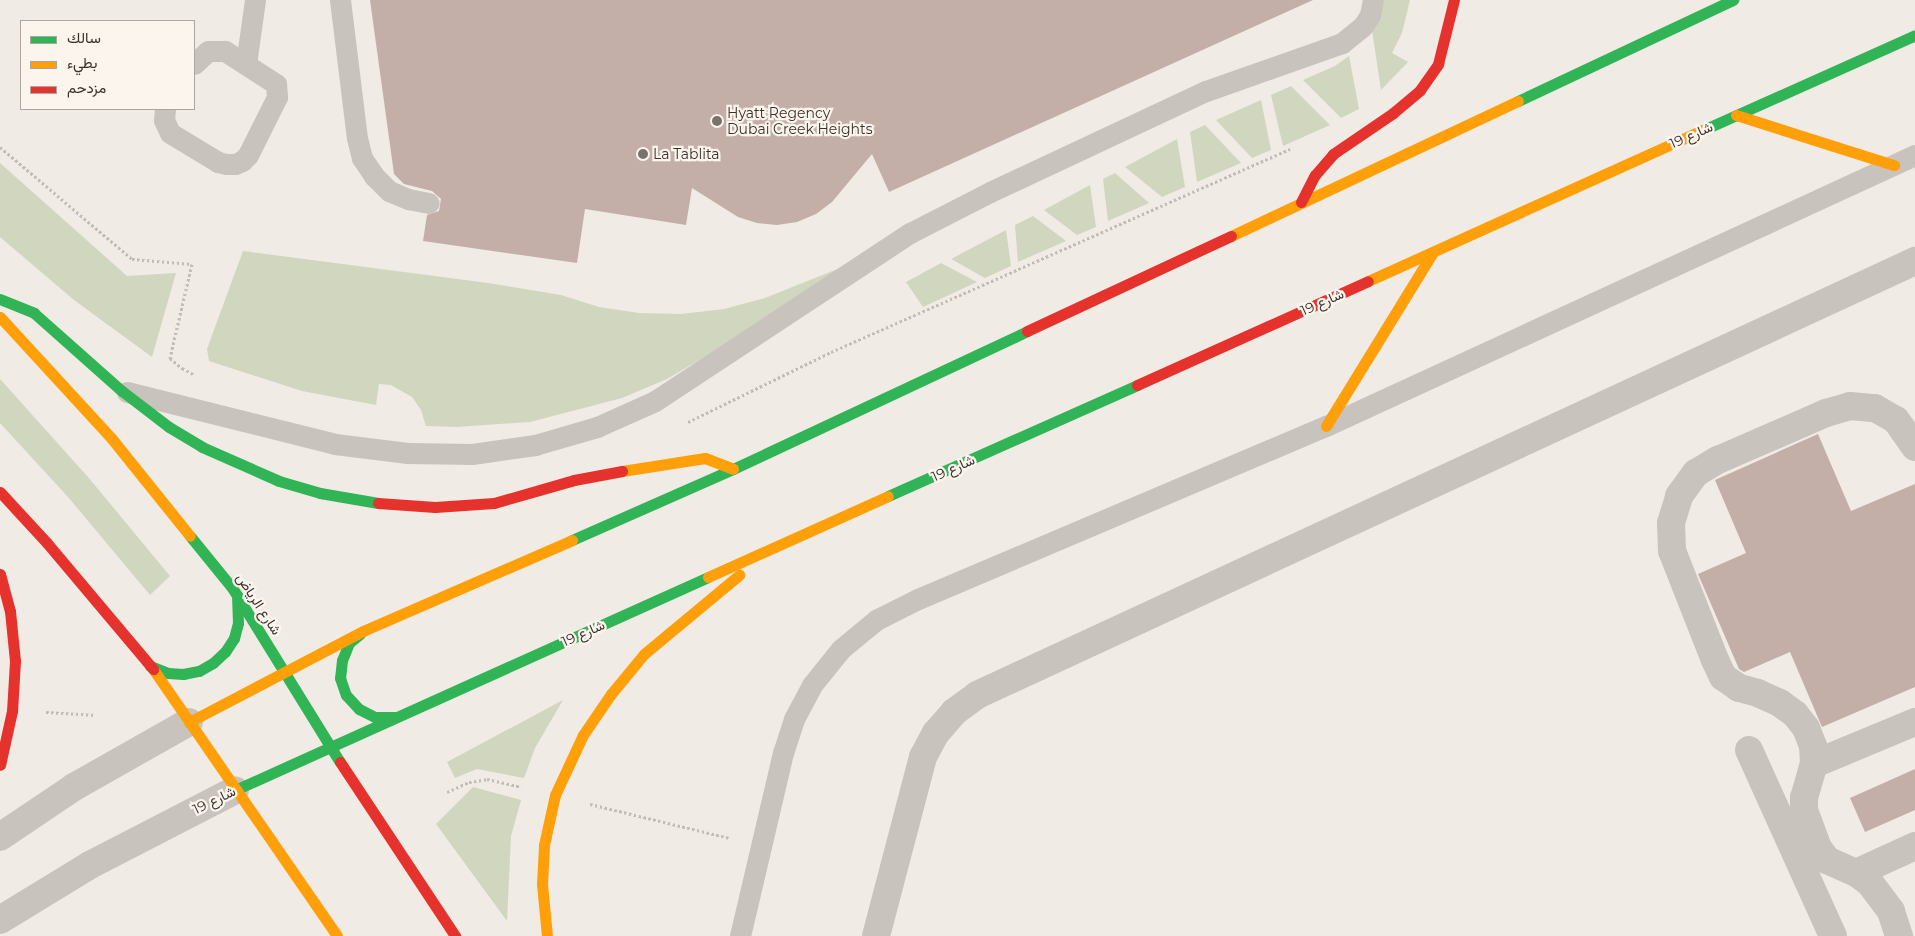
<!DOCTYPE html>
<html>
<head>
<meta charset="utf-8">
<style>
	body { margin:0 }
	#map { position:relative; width:1915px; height:936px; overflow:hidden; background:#f0ebe5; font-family:Montserrat,Vazirmatn,sans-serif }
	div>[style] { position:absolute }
	.green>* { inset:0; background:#d1d6bf }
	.building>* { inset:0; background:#c3afa7 }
	.path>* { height:3px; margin-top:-1.5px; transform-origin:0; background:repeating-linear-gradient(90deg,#c2bbb6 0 2.5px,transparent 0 5px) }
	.lane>* { height:21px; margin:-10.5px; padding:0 10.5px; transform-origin:10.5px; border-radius:10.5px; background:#c9c3be }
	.street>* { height:28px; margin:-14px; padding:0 14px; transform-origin:14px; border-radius:14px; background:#c9c3be }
	.fast>* { height:11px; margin:-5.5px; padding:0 5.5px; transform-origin:5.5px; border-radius:5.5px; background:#30b455 }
	.slow>* { height:11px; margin:-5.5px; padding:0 5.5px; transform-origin:5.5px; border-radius:5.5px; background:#ff9f0a }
	.jam>* { height:11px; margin:-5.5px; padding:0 5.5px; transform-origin:5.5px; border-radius:5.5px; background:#e5322d }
	.dots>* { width:14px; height:14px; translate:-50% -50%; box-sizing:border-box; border:2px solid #fbf5ee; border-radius:50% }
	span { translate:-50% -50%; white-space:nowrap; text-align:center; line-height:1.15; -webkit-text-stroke:4.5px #fbf5ee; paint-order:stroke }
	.poi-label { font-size:14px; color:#3b302b }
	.left { translate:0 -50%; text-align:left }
	.street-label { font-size:14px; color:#3b302b }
	.legend { position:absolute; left:20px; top:20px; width:175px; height:90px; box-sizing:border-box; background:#fbf5ee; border:1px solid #aea6a0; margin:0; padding:6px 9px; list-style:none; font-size:15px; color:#3b302b }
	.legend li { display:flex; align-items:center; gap:10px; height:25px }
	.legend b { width:25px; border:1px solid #aea6a0 }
</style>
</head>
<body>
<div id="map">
	<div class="green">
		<div style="clip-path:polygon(1384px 0,1410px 0,1402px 33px,1392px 53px,1408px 62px,1381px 90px,1372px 30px,1379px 15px)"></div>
		<div style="clip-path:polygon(1349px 56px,1359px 109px,1341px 118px,1303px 80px,1335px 66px)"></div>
		<div style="clip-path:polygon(1291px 86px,1330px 125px,1283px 146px,1271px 95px)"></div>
		<div style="clip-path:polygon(1261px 100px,1271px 150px,1252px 158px,1216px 120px)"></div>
		<div style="clip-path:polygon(1205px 125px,1241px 163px,1197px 182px,1190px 132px)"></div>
		<div style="clip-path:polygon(1177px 139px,1185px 187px,1162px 197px,1125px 167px)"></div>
		<div style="clip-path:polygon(0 163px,127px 276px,176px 273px,152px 357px,74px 300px,0 237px)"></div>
		<div style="clip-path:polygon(1115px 173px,1149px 203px,1108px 221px,1103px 179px)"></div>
		<div style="clip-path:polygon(1090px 185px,1096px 227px,1077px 235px,1044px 210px)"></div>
		<div style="clip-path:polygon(1033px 216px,1066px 241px,1018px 262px,1015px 225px)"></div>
		<div style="clip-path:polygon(1006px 230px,1011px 266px,985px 278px,951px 259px)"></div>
		<div style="clip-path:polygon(243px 251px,488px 283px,561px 295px,599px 307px,639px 313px,681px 314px,724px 309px,765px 298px,845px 266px,718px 349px,667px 379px,622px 398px,530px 422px,456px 427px,426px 426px,421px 410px,412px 397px,391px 385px,379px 384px,376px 405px,302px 391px,209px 361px,207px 349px)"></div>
		<div style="clip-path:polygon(941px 263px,977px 282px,923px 307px,906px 282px)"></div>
		<div style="clip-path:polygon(0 379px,88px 477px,170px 576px,150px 595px,68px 497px,0 423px)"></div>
		<div style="clip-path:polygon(563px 700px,535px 748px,524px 778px,477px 769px,455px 778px,447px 762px)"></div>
		<div style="clip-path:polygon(473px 787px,521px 800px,511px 836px,507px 921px,436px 824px)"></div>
	</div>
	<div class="building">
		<div style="clip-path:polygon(370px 0,1313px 0,889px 192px,872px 154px,832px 202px,816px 214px,797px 222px,777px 225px,757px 223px,738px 217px,692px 188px,686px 225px,585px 209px,577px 263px,423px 241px,427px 215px,439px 211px,441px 199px,432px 191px,404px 184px,394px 174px)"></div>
		<div style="clip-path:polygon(1818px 434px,1851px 511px,1915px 484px,1915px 687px,1822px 727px,1790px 652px,1744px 672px,1739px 669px,1698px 574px,1746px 553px,1715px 480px)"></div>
		<div style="clip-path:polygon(1915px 769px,1915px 810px,1865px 832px,1850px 798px)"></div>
	</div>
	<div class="path">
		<div style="left:0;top:147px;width:173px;rotate:40.3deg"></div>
		<div style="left:132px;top:259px;width:60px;rotate:4.8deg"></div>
		<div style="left:192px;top:264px;width:97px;rotate:103.2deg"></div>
		<div style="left:170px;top:358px;width:16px;rotate:40deg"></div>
		<div style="left:182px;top:368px;width:13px;rotate:29deg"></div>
		<div style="left:688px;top:422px;width:159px;rotate:-26.1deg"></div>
		<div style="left:831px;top:352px;width:502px;rotate:-23.86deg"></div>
		<div style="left:46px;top:712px;width:50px;rotate:3.4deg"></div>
		<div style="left:447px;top:792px;width:24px;rotate:-24deg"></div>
		<div style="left:469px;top:782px;width:18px;rotate:-9deg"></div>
		<div style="left:487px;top:779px;width:35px;rotate:13deg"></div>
		<div style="left:590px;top:804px;width:144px;rotate:13.7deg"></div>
	</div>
	<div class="lane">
		<div style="left:340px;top:0;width:139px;rotate:83deg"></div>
		<div style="left:357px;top:138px;width:21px;rotate:76deg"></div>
		<div style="left:362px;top:158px;width:22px;rotate:56deg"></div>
		<div style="left:374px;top:176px;width:21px;rotate:45deg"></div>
		<div style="left:389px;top:191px;width:21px;rotate:23deg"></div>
		<div style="left:408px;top:199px;width:21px;rotate:11deg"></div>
		<div style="left:246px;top:64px;width:65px;rotate:-82deg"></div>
		<div style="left:165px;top:109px;width:11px;rotate:95deg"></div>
		<div style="left:164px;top:120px;width:14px;rotate:65deg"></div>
		<div style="left:170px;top:133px;width:56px;rotate:31.1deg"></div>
		<div style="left:218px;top:162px;width:8px;rotate:14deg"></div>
		<div style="left:226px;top:164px;width:9px"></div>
		<div style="left:235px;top:164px;width:8px;rotate:-23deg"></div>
		<div style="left:242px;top:161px;width:8px;rotate:-45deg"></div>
		<div style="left:248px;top:155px;width:65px;rotate:-63.4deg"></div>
		<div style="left:277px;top:97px;width:13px;rotate:-94deg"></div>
		<div style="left:276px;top:84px;width:61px;rotate:-147.1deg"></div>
		<div style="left:225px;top:51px;width:17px;rotate:180deg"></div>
		<div style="left:208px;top:51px;width:19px;rotate:137deg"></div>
		<div style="left:127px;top:392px;width:214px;rotate:14deg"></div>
		<div style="left:335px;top:444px;width:73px;rotate:7.1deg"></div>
		<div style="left:407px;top:453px;width:65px;rotate:0.9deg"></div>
		<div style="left:472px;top:454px;width:64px;rotate:-8.1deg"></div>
		<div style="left:535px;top:445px;width:65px;rotate:-16.2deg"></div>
		<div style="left:597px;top:427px;width:64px;rotate:-24.1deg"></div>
		<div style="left:655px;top:401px;width:305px;rotate:-33.4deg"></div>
		<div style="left:910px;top:233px;width:90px;rotate:-27.1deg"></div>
		<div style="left:990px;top:192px;width:238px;rotate:-25.1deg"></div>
		<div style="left:1206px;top:91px;width:144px;rotate:-19.4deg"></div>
		<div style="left:1342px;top:43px;width:27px;rotate:-39deg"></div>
		<div style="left:1363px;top:26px;width:13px;rotate:-58deg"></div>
		<div style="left:1370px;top:15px;width:15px;rotate:-79deg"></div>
		<div style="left:740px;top:936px;width:188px;rotate:-76.8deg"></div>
		<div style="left:783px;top:753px;width:36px;rotate:-72deg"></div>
		<div style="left:794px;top:719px;width:38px;rotate:-62deg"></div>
		<div style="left:812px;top:685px;width:46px;rotate:-51.1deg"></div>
		<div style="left:841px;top:649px;width:45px;rotate:-39.6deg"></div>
		<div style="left:876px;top:620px;width:47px;rotate:-26.6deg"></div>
		<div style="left:918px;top:599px;width:443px;rotate:-23deg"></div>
		<div style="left:1326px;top:426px;width:648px;rotate:-24.71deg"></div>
	</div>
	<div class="street">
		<div style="left:1749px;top:750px;width:204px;rotate:65.7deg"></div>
		<div style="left:1814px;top:764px;width:109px;rotate:-22.6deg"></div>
		<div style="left:0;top:837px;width:89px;rotate:-34deg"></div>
		<div style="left:74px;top:787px;width:132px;rotate:-29.5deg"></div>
		<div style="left:1856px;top:873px;width:65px;rotate:-24.6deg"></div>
		<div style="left:0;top:920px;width:105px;rotate:-31.4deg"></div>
		<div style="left:90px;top:865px;width:163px;rotate:-27.3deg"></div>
		<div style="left:876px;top:936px;width:185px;rotate:-75.3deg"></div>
		<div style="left:923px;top:757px;width:27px;rotate:-62deg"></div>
		<div style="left:936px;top:733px;width:28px;rotate:-49deg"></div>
		<div style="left:954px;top:712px;width:29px;rotate:-36deg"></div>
		<div style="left:977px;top:695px;width:1034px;rotate:-24.83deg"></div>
		<div style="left:1899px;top:936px;width:26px;rotate:-108deg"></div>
		<div style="left:1891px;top:911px;width:35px;rotate:-127deg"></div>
		<div style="left:1870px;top:883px;width:17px;rotate:-144deg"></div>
		<div style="left:1856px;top:873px;width:32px;rotate:-156deg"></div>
		<div style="left:1827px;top:860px;width:15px;rotate:-127deg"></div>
		<div style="left:1818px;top:848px;width:40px;rotate:-110.2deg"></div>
		<div style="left:1804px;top:810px;width:12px;rotate:-90deg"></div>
		<div style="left:1804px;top:798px;width:35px;rotate:-74deg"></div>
		<div style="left:1814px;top:764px;width:18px;rotate:-93deg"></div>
		<div style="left:1813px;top:746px;width:19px;rotate:-111deg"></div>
		<div style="left:1806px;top:728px;width:18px;rotate:-128deg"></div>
		<div style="left:1795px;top:714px;width:19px;rotate:-144deg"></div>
		<div style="left:1780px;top:703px;width:24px;rotate:-156deg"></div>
		<div style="left:1758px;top:693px;width:20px;rotate:-165deg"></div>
		<div style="left:1739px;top:688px;width:19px;rotate:-145deg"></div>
		<div style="left:1723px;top:677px;width:19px;rotate:-115deg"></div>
		<div style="left:1715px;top:660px;width:117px;rotate:-111.5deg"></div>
		<div style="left:1672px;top:551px;width:28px;rotate:-92deg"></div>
		<div style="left:1671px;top:523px;width:28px;rotate:-73deg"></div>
		<div style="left:1679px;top:496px;width:29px;rotate:-54deg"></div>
		<div style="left:1696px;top:473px;width:26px;rotate:-31deg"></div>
		<div style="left:1718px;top:460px;width:118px;rotate:-23.5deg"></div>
		<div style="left:1826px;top:413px;width:25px;rotate:-16deg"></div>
		<div style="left:1850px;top:406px;width:25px;rotate:5deg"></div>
		<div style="left:1875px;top:408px;width:24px;rotate:30deg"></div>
		<div style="left:1896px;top:420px;width:33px;rotate:55deg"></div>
	</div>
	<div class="fast">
		<div style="left:1518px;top:101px;width:238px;rotate:-25.2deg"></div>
		<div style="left:1703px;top:130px;width:232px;rotate:-24.1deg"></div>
		<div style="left:0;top:299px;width:37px;rotate:22deg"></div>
		<div style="left:34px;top:313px;width:118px;rotate:41.6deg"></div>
		<div style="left:122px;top:391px;width:59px;rotate:37.5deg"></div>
		<div style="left:169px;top:427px;width:39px;rotate:31deg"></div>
		<div style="left:202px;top:447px;width:84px;rotate:23.8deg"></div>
		<div style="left:279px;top:481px;width:43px;rotate:16.3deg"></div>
		<div style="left:320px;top:493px;width:59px;rotate:9.8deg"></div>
		<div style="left:888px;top:496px;width:273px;rotate:-24deg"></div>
		<div style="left:190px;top:536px;width:68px;rotate:50.9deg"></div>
		<div style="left:233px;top:589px;width:203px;rotate:58.3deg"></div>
		<div style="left:572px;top:540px;width:176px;rotate:-23.8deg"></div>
		<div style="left:733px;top:469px;width:325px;rotate:-25.1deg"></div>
		<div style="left:360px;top:634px;width:14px;rotate:141deg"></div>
		<div style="left:349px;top:643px;width:18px;rotate:112deg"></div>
		<div style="left:342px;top:660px;width:18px;rotate:96deg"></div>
		<div style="left:340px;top:678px;width:18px;rotate:71deg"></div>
		<div style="left:346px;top:695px;width:19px;rotate:47deg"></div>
		<div style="left:359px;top:709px;width:18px;rotate:27deg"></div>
		<div style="left:375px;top:717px;width:19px"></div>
		<div style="left:150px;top:666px;width:19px;rotate:21deg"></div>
		<div style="left:168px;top:673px;width:15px;rotate:4deg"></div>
		<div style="left:183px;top:674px;width:16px;rotate:-11deg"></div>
		<div style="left:199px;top:671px;width:16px;rotate:-30deg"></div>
		<div style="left:213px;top:663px;width:16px;rotate:-43deg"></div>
		<div style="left:225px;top:652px;width:17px;rotate:-57deg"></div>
		<div style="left:234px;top:638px;width:16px;rotate:-75deg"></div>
		<div style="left:238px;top:623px;width:28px;rotate:-92deg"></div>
		<div style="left:235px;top:790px;width:519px;rotate:-24.24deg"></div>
	</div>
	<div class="slow">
		<div style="left:1736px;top:115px;width:166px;rotate:17.6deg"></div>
		<div style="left:1231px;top:236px;width:317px;rotate:-25.2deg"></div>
		<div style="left:1368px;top:281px;width:367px;rotate:-24.3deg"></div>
		<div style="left:0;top:317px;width:166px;rotate:47.4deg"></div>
		<div style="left:112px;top:439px;width:124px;rotate:51.2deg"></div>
		<div style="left:1326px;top:426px;width:204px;rotate:-58.4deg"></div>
		<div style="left:622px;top:471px;width:84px;rotate:-8.9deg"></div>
		<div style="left:705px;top:458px;width:30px;rotate:21deg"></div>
		<div style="left:708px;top:577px;width:197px;rotate:-24.2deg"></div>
		<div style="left:153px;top:669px;width:324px;rotate:55.4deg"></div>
		<div style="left:189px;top:722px;width:196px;rotate:-27.6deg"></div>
		<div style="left:363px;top:631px;width:228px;rotate:-23.5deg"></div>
		<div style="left:547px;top:936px;width:52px;rotate:-95.5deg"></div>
		<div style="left:542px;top:884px;width:39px;rotate:-87deg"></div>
		<div style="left:544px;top:845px;width:51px;rotate:-77.6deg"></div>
		<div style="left:555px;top:795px;width:66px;rotate:-65deg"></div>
		<div style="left:583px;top:735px;width:50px;rotate:-55.7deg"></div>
		<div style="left:611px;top:694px;width:52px;rotate:-50.5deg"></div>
		<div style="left:644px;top:654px;width:124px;rotate:-39.7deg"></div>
	</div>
	<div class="jam">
		<div style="left:1301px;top:202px;width:30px;rotate:-63deg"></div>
		<div style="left:1315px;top:175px;width:28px;rotate:-49deg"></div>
		<div style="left:1333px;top:154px;width:73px;rotate:-34.3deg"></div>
		<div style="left:1393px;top:113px;width:35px;rotate:-40deg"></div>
		<div style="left:1420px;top:90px;width:32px;rotate:-55deg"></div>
		<div style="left:1438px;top:64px;width:66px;rotate:-76deg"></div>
		<div style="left:1027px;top:331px;width:225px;rotate:-25deg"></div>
		<div style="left:1137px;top:385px;width:253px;rotate:-24.2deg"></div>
		<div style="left:0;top:492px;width:69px;rotate:47.3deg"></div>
		<div style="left:47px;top:543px;width:165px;rotate:49.9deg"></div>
		<div style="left:378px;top:503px;width:57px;rotate:4deg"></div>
		<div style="left:435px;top:507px;width:59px;rotate:-3.9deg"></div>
		<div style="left:494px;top:503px;width:83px;rotate:-16deg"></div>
		<div style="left:574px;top:480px;width:49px;rotate:-10.6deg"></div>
		<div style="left:0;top:574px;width:38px;rotate:75deg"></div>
		<div style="left:10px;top:611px;width:50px;rotate:84.3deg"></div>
		<div style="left:15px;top:661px;width:50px;rotate:93.4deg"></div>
		<div style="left:12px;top:711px;width:55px;rotate:102.5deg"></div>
		<div style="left:340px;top:762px;width:209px;rotate:56.5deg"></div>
	</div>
	<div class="dots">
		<div style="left:717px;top:121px;background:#7a716c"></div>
		<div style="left:643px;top:154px;background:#7a716c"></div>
	</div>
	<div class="poi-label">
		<span class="left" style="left:727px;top:121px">Hyatt Regency<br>Dubai Creek Heights</span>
		<span class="left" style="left:653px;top:154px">La Tablita</span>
	</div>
	<div class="street-label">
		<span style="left:1691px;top:135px;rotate:-24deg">شارع 19</span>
		<span style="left:1322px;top:302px;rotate:-24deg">شارع 19</span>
		<span style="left:953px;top:468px;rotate:-24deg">شارع 19</span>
		<span style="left:259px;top:604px;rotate:57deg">شارع الرياض</span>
		<span style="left:583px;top:633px;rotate:-24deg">شارع 19</span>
		<span style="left:214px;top:800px;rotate:-26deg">شارع 19</span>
	</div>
	<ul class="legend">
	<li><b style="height:6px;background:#30b455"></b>سالك</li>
	<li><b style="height:6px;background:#ff9f0a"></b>بطيء</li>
	<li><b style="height:6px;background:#e5322d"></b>مزدحم</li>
	</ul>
</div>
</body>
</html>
